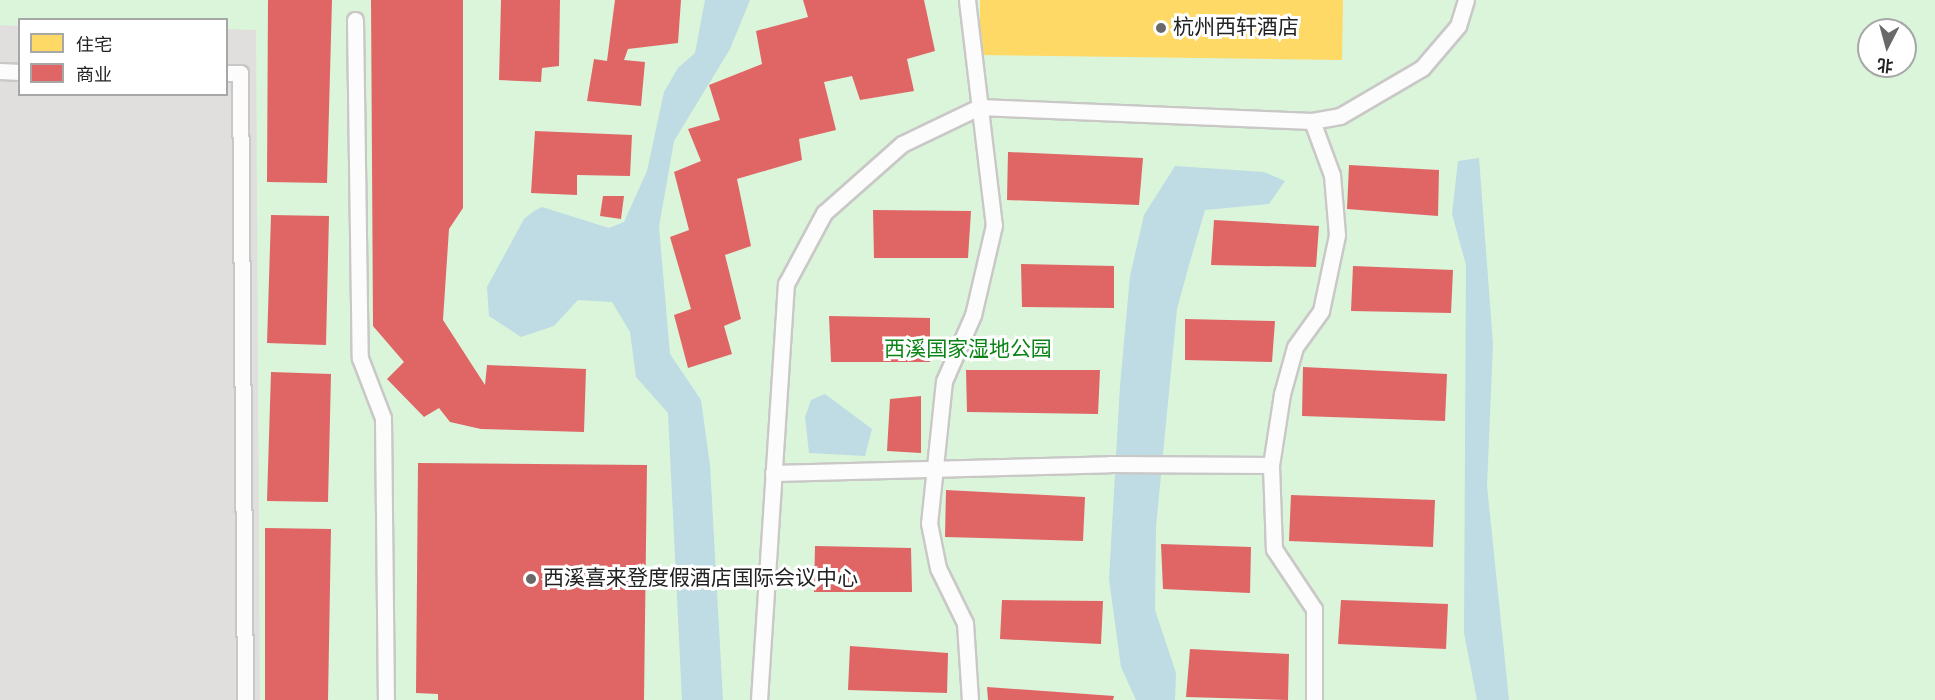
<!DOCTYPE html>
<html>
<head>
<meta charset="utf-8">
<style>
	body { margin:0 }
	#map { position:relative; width:1935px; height:700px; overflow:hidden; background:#f0eeeb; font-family:"Sofia Sans Condensed","Noto Sans SC",sans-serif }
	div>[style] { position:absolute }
	.park>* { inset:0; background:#daf5da }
	.parking>* { inset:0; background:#e0dfde }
	.water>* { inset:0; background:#bfdbe3 }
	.homes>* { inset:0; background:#ffd966 }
	.shops>* { inset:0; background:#e06666 }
	.roads { filter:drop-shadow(2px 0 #c9c8c7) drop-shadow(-2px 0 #c9c8c7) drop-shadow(0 2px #c9c8c7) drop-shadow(0 -2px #c9c8c7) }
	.lane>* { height:15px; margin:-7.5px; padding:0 7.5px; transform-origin:7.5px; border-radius:7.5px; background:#fdfcfc }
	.dots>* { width:16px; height:16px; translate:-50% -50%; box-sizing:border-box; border:3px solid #fff; border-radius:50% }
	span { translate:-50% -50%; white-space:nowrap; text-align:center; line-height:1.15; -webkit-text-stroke:6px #fff; paint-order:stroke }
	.poi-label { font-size:21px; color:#222 }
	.left { translate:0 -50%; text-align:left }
	.park-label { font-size:21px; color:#0c8416 }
	.legend { position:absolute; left:18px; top:18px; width:210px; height:78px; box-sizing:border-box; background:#fff; border:2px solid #a7a7a7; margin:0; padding:8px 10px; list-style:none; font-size:18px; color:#222 }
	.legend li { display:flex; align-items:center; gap:12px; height:30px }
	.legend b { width:30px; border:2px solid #a7a7a7 }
	.north { position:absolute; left:1857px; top:18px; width:60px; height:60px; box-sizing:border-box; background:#fff; border:2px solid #a7a7a7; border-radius:50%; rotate:186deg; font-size:16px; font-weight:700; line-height:24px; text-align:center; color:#222 }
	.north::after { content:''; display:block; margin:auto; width:21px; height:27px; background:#6a6968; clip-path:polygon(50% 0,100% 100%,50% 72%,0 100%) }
</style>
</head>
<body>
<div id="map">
	<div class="park">
		<div style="clip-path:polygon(evenodd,0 0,1935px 0,1935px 700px,0 700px,0 0,20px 20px,226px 20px,226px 94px,20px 94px,20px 20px,0 0,1869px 30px,1905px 30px,1905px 66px,1869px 66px,1869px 30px)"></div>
	</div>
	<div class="parking">
		<div style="clip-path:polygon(0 25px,19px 26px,20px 94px,226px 94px,227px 29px,256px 30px,260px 700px,0 700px)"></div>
	</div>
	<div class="water">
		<div style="clip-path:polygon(705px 0,750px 0,730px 49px,674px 141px,659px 227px,670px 354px,701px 400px,710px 465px,723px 700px,682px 700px,668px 413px,636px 377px,630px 332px,612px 302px,578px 300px,554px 326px,521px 337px,489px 316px,487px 287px,524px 219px,534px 211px,542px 207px,609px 228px,624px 222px,647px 171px,664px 92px,678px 68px,695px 53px)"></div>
		<div style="clip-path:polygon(1479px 158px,1493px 344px,1487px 486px,1509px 700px,1477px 700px,1464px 633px,1466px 265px,1452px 214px,1458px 161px)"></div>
		<div style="clip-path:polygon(1175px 166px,1264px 172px,1285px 181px,1269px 204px,1205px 210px,1189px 265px,1177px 309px,1156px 527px,1155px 610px,1176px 673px,1175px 700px,1136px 700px,1121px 667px,1109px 579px,1120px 386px,1130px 276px,1144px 215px)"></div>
		<div style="clip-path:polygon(825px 394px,872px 429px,865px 456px,809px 453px,805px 417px,811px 400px)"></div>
	</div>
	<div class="homes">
		<div style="clip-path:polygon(980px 0,1343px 0,1342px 60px,980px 55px)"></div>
	</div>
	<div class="shops">
		<div style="clip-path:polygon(268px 0,332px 0,327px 183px,267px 182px)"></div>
		<div style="clip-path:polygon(371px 0,463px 0,463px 208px,449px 229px,443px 320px,485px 385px,487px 365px,586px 369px,584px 432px,481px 429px,450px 422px,439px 408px,424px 417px,387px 379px,404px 362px,373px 326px)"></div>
		<div style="clip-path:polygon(501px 0,560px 0,559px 66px,542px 68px,541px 82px,499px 80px)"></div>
		<div style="clip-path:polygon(615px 0,681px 0,678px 43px,628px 49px,624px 60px,645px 62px,641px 106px,587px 101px,594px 59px,607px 61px)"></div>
		<div style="clip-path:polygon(803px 0,924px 0,935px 51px,907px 59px,914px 91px,860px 100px,852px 76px,824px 82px,836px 130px,799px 139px,802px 160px,737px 179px,751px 246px,725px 255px,741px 319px,724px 326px,732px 354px,688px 368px,674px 315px,691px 309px,670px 237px,689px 230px,674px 172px,701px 161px,688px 129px,720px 120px,709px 85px,762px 64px,756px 31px,808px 17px)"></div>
		<div style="clip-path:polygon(535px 131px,632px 135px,630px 176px,577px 175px,577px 195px,531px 193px)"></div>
		<div style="clip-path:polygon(1008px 152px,1143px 158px,1139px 205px,1007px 200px)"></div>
		<div style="clip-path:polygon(1349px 165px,1439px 170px,1438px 216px,1347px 209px)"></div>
		<div style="clip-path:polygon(603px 196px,624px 196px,621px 219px,600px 216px)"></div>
		<div style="clip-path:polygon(873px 210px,971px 211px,968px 258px,874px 258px)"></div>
		<div style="clip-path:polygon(271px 215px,329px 216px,326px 345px,267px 343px)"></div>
		<div style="clip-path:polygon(1214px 220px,1319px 226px,1316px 267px,1211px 265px)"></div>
		<div style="clip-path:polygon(1021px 264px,1114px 266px,1114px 308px,1022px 307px)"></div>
		<div style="clip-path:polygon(1353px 266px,1453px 270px,1451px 313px,1351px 311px)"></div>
		<div style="clip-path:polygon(829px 316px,930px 318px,930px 362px,831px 362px)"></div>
		<div style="clip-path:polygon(1185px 319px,1275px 321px,1272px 362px,1185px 360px)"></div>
		<div style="clip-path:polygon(1303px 367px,1447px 374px,1445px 421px,1302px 416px)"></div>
		<div style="clip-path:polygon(966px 370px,1100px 370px,1098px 414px,967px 412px)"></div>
		<div style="clip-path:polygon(271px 372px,331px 374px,328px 502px,267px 501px)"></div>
		<div style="clip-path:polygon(921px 396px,921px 453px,887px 451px,890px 399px)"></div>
		<div style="clip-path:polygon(418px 463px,647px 465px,644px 700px,438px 700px,438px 694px,416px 693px)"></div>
		<div style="clip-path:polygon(946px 490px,1085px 497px,1083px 541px,945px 537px)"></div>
		<div style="clip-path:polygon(1291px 495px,1435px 500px,1433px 547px,1289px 541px)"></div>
		<div style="clip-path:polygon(265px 528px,331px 529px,328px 700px,265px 700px)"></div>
		<div style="clip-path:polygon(1161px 544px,1251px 547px,1250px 593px,1163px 589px)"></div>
		<div style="clip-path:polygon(815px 546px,911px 548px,912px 592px,814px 592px)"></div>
		<div style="clip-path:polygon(1002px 600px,1103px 601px,1101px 644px,1000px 639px)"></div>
		<div style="clip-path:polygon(1341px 600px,1448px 604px,1446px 649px,1338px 644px)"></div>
		<div style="clip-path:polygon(850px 646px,948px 653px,947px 693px,848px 690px)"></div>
		<div style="clip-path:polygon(1190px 649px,1289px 654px,1288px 700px,1186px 697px)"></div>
		<div style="clip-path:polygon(987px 687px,1114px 696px,1113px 700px,988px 700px)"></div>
	</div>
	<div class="roads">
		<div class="lane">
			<div style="left:967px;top:0;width:227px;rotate:83.2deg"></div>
			<div style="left:994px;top:225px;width:92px;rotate:103.1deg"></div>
			<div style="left:973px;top:315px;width:72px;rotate:113.7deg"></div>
			<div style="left:944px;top:381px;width:143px;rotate:96deg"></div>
			<div style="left:929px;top:523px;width:46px;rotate:78.7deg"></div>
			<div style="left:938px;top:568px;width:61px;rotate:63.9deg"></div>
			<div style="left:965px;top:623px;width:77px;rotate:86.3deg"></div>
			<div style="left:355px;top:20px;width:338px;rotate:89.2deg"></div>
			<div style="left:360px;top:358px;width:64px;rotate:69deg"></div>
			<div style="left:383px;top:418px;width:282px;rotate:89.4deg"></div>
			<div style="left:0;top:71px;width:20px;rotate:3deg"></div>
			<div style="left:226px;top:73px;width:14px"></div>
			<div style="left:240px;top:73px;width:627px;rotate:89.54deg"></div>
			<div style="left:1312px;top:121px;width:58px;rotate:69.7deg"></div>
			<div style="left:1332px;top:175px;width:60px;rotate:85.2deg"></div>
			<div style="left:1337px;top:235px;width:78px;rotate:101.9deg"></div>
			<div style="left:1321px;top:311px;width:44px;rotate:125.8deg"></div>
			<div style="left:1295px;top:347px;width:49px;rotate:105.5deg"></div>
			<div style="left:1282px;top:394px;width:72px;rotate:98.8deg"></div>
			<div style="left:1271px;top:465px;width:84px;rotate:88deg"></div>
			<div style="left:1274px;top:549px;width:72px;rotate:56.3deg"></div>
			<div style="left:1314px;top:609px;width:91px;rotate:90deg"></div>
			<div style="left:773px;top:473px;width:337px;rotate:-1.5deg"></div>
			<div style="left:1110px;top:464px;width:161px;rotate:0.4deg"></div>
			<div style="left:759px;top:700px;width:417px;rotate:-86.3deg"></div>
			<div style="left:786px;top:284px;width:81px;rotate:-61.8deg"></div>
			<div style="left:824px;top:213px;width:104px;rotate:-41.5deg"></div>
			<div style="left:902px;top:144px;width:85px;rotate:-25.7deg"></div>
			<div style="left:979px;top:107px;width:333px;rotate:2.4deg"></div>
			<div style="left:1312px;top:121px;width:28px;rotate:-10deg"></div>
			<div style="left:1340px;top:116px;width:95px;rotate:-30.3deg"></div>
			<div style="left:1422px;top:68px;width:55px;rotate:-49.4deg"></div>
			<div style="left:1458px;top:26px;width:27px;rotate:-73deg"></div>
		</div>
	</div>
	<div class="dots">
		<div style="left:1161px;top:28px;background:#6a6968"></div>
		<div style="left:531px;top:579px;background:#6a6968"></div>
	</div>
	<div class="poi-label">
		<span class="left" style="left:1173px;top:28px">杭州西轩酒店</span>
		<span class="left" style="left:543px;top:579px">西溪喜来登度假酒店国际会议中心</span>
	</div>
	<div class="park-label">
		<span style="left:968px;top:350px">西溪国家湿地公园</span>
	</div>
	<ul class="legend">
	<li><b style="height:16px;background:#ffd966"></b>住宅</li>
	<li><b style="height:16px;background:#e06666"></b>商业</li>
	</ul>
	<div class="north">北</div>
</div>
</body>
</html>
